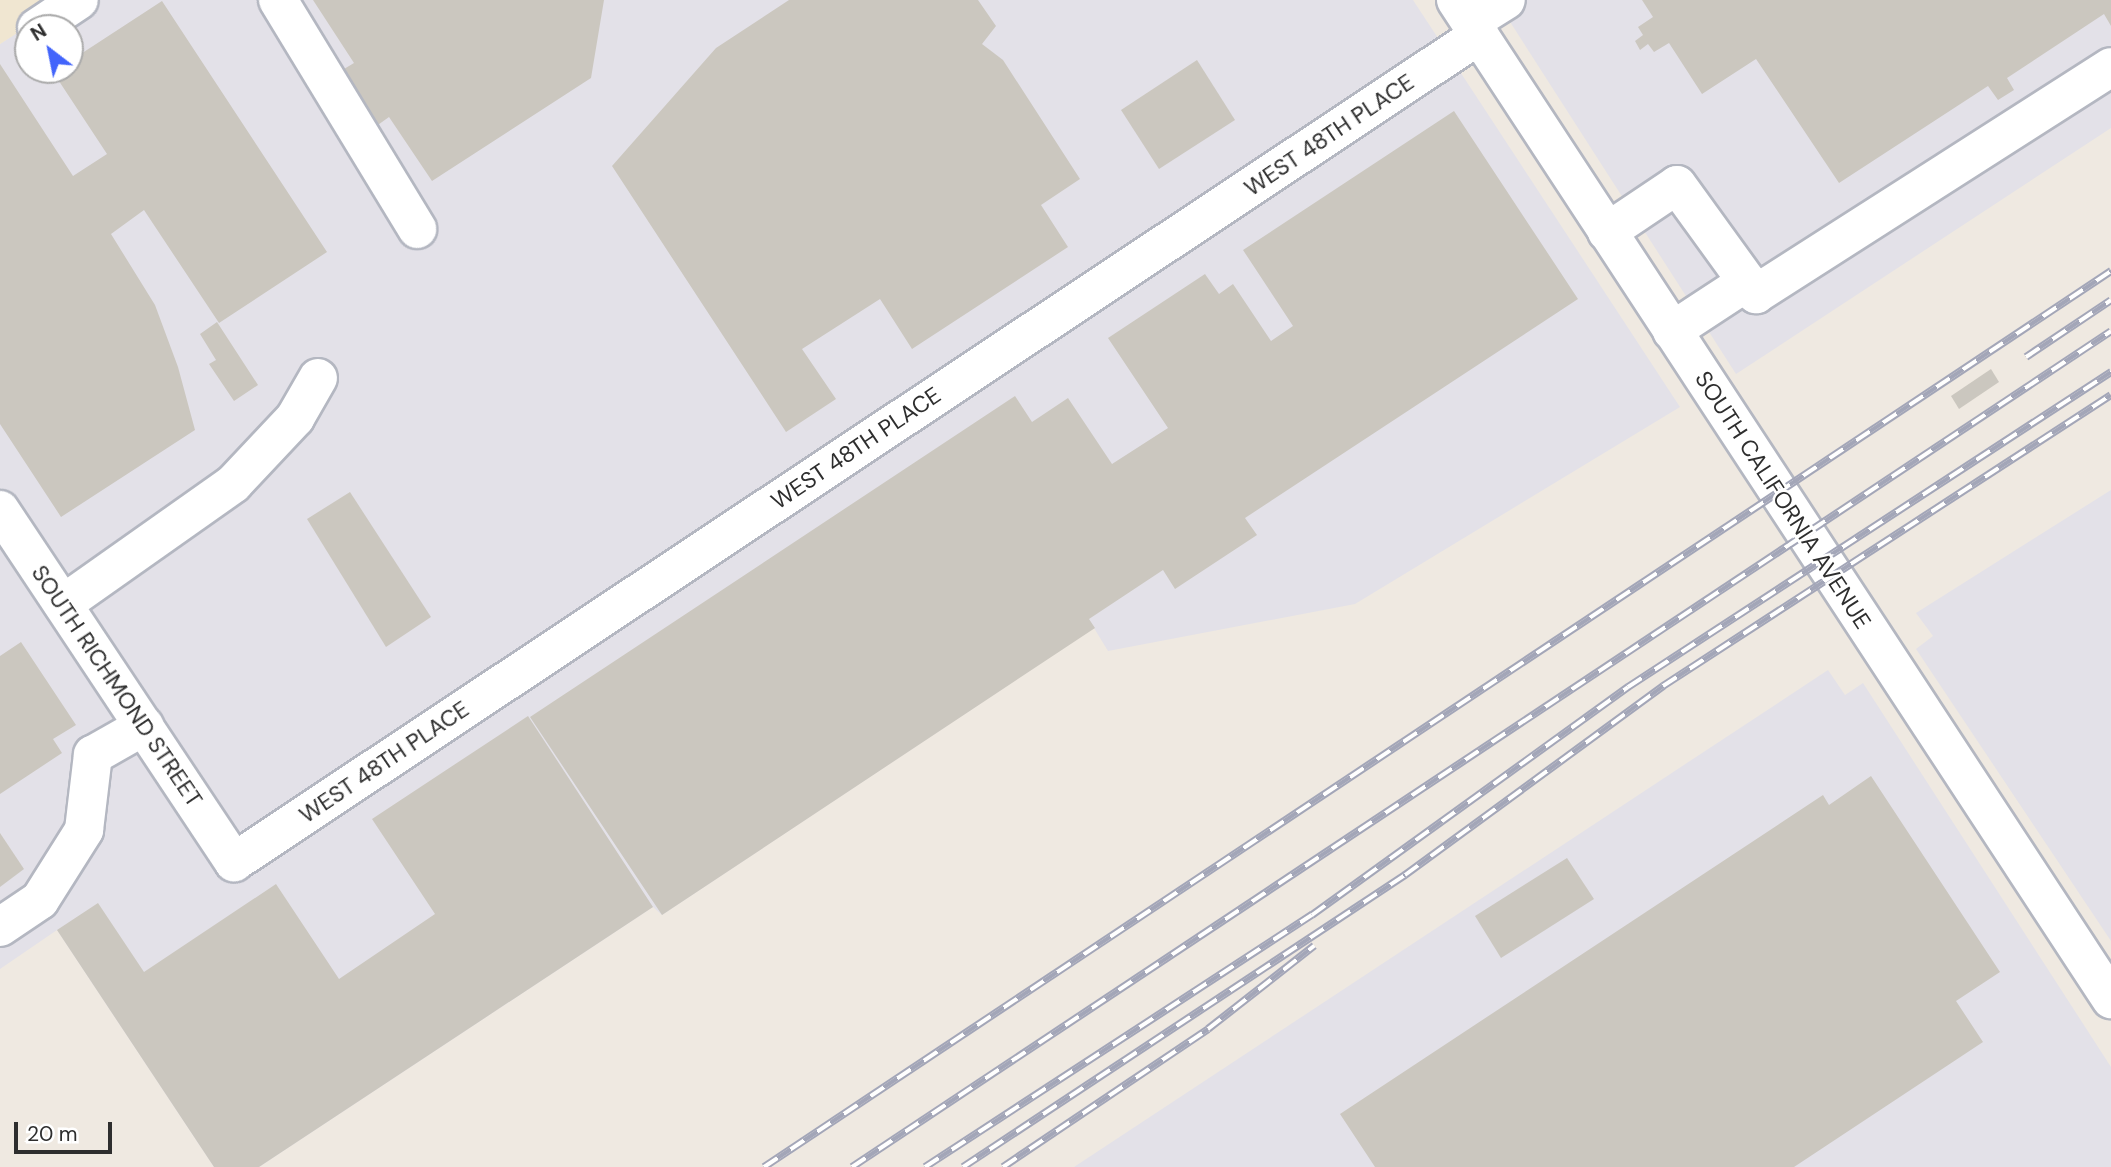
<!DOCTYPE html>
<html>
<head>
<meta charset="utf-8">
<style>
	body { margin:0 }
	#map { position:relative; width:2111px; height:1167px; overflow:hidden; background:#efe9e1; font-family:"DM Sans",sans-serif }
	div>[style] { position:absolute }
	.industrial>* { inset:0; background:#e3e1e8 }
	.education>* { inset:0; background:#f0e6d1 }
	.building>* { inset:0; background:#cbc7bf }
	.roads { filter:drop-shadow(2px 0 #b4b7c1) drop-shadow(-2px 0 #b4b7c1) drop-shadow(0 2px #b4b7c1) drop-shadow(0 -2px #b4b7c1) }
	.minor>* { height:38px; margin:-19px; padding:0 19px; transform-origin:19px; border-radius:19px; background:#fff }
	.rail>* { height:8px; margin-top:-4px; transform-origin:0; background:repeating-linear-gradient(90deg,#fff 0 16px,#a3a6b8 0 32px); box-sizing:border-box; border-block:2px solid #a3a6b8 }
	span { translate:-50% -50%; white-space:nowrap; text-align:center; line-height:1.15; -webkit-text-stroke:5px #fff; paint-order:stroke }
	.street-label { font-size:23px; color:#2e2e2e }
	.north { position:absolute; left:14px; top:14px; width:70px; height:70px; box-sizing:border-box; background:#fff; border:2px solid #ababab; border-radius:50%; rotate:328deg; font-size:19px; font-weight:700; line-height:28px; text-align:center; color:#2e2e2e }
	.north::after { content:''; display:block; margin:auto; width:24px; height:32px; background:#4264fb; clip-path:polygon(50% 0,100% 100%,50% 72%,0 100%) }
	.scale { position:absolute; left:14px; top:1122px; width:98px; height:32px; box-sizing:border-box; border:4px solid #2e2e2e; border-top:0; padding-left:9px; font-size:21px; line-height:24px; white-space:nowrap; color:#2e2e2e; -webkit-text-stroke:5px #fff; paint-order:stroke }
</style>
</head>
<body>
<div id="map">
	<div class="industrial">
		<div style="clip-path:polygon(evenodd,67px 0,1413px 0,1680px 407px,1355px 604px,1108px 651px,1094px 628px,662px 915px,653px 907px,259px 1167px,214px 1167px,57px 930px,0 969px,0 44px,67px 0,28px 28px,70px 28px,70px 70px,28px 70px,28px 28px)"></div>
		<div style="clip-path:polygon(1496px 0,2111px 0,2111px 128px,1736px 374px)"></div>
		<div style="clip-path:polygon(2111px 490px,2111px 941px,1916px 649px,1933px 636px,1916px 613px)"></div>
		<div style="clip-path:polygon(1828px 670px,1845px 695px,1863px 683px,2111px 1067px,2111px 1167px,1074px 1167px)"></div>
	</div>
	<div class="education">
		<div style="clip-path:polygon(0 0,69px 0,0 44px)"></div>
	</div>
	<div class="building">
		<div style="clip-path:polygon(313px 0,604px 0,591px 78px,432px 181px,389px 117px,368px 132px,334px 75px,354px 63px)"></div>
		<div style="clip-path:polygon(789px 0,978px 0,996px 26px,982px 44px,1003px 60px,1080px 179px,1041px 205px,1068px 247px,912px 349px,880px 299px,802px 349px,836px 399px,786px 432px,612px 166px,716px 48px)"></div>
		<div style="clip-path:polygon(1642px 0,2111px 0,2111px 26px,2104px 14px,2007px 78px,2014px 90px,1998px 100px,1988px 86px,1839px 183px,1756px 59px,1702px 94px,1669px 43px,1654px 52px,1648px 44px,1640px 50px,1635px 41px,1643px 35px,1638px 27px,1653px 17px)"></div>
		<div style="clip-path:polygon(162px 1px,327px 252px,219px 323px,144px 210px,111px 234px,155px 305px,178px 367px,195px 430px,61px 517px,0 424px,0 64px,73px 176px,107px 154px,53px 72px,70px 70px,70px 61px)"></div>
		<div style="clip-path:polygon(1197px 60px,1235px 120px,1159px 169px,1121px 110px)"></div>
		<div style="clip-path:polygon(1454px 111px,1578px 299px,1245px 518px,1257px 535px,1175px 589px,1163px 570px,1089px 619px,1095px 628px,662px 915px,530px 717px,1015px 396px,1032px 422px,1068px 398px,1112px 464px,1168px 428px,1108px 338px,1205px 274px,1219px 294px,1233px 284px,1271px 341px,1293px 326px,1243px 250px)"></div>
		<div style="clip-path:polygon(217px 322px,258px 385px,234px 401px,209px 364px,216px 360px,200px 334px)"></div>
		<div style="clip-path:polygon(1991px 369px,1999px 382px,1959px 409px,1951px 396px)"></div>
		<div style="clip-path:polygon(350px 492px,431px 617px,386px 647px,307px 519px)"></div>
		<div style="clip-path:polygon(21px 642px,76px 725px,53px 739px,62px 753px,0 794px,0 656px)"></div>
		<div style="clip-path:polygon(528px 716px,653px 907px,259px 1167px,214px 1167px,57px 930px,98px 903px,144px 972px,276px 884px,339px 979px,435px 914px,372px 819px)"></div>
		<div style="clip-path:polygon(1871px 776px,2000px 972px,1956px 1001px,1983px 1042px,1794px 1167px,1375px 1167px,1340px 1114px,1823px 795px,1829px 805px)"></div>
		<div style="clip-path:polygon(0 833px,24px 869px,0 887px)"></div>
		<div style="clip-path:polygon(1567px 858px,1594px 899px,1501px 958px,1475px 916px)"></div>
	</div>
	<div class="roads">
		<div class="minor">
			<div style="left:278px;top:0;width:268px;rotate:58.7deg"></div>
			<div style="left:1456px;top:0;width:1195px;rotate:56.75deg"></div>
			<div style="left:1471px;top:22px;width:41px;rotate:-32.2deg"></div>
			<div style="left:37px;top:28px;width:50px;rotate:-33.7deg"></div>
			<div style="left:1607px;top:232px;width:84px;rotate:-33.9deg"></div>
			<div style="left:1677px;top:185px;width:135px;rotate:54.1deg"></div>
			<div style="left:1756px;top:294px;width:421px;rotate:-32.6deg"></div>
			<div style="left:1672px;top:331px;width:90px;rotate:-33.2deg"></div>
			<div style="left:0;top:510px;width:423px;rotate:56.4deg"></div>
			<div style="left:234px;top:862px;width:1495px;rotate:-33.59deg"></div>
			<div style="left:63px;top:604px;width:208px;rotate:-35.2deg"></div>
			<div style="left:233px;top:484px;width:91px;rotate:-46.8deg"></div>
			<div style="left:295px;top:418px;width:46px;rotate:-60.1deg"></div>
			<div style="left:0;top:927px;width:48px;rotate:-34deg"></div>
			<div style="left:40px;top:900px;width:83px;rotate:-57.8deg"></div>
			<div style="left:84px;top:830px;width:76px;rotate:-83.2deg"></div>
			<div style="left:93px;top:755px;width:59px;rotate:-29.6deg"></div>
		</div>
	</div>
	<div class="rail">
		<div style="left:2026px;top:357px;width:102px;rotate:-33.8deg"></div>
		<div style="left:764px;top:1167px;width:1618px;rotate:-33.63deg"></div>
		<div style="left:852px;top:1167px;width:1511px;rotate:-33.58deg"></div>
		<div style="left:925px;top:1167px;width:462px;rotate:-33.1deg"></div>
		<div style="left:1312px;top:915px;width:390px;rotate:-35.8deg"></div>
		<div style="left:1628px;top:687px;width:577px;rotate:-33.11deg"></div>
		<div style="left:963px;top:1167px;width:530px;rotate:-33.45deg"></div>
		<div style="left:1405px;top:875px;width:320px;rotate:-36.2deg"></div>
		<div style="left:1663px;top:686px;width:534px;rotate:-33.01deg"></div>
		<div style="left:1003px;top:1167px;width:247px;rotate:-33.9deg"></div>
		<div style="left:1208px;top:1029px;width:135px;rotate:-38.1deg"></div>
	</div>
	<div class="street-label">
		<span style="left:1329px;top:135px;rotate:-34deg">WEST 48TH PLACE</span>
		<span style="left:856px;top:448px;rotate:-34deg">WEST 48TH PLACE</span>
		<span style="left:1783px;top:500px;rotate:57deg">SOUTH CALIFORNIA AVENUE</span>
		<span style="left:117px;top:686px;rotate:56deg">SOUTH RICHMOND STREET</span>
		<span style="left:384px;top:762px;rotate:-34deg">WEST 48TH PLACE</span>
	</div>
	<div class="north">N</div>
	<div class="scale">20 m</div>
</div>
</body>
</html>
